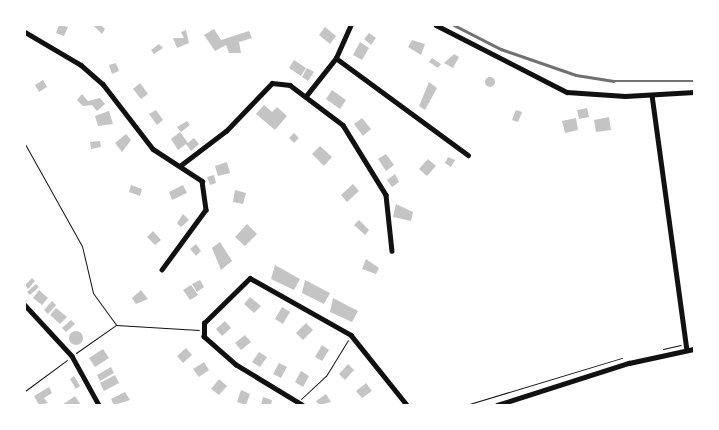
<!DOCTYPE html>
<html>
<head>
<meta charset="utf-8">
<style>
	body { margin:0 }
	#map { position:relative; width:719px; height:430px; overflow:hidden; background:#fff; font-family:"Public Sans",sans-serif }
	div>[style] { position:absolute }
	.building>* { inset:0; background:#c4c4c4 }
	.round { border-radius:50% }
	.path>* { height:1px; margin:-0.5px; padding:0 0.5px; transform-origin:0.5px; border-radius:0.5px; background:#111 }
	.minor>* { height:4.5px; margin:-2.25px; padding:0 2.25px; transform-origin:2.25px; border-radius:2.25px; background:#111 }
	.tertiary>* { height:5px; margin:-2.5px; padding:0 2.5px; transform-origin:2.5px; border-radius:2.5px; background:#111 }
	.rail>* { height:2.5px; margin:-1.25px; padding:0 1.25px; transform-origin:1.25px; border-radius:1.25px; background:#707070 }
	span { translate:-50% -50%; white-space:nowrap; text-align:center; line-height:1.15; -webkit-text-stroke:4.5px #fff; paint-order:stroke }
	.frame { position:absolute; inset:0; border:26px solid #fff; pointer-events:none }
</style>
</head>
<body>
<div id="map">
	<div class="building">
		<div style="clip-path:polygon(59px 25px,68px 27px,64px 36px,56px 33px)"></div>
		<div style="clip-path:polygon(93px 25px,101px 25px,105px 29px,102px 34px)"></div>
		<div style="clip-path:polygon(325px 27px,336px 36px,330px 44px,319px 35px)"></div>
		<div style="clip-path:polygon(214px 29px,221px 40px,249px 31px,252px 38px,239px 42px,241px 53px,229px 53px,226px 45px,215px 51px,204px 35px)"></div>
		<div style="clip-path:polygon(186px 30px,189px 43px,177px 48px,173px 38px,184px 38px,181px 32px)"></div>
		<div style="clip-path:polygon(369px 33px,376px 38px,371px 45px,364px 39px)"></div>
		<div style="clip-path:polygon(412px 40px,425px 44px,421px 55px,408px 47px)"></div>
		<div style="clip-path:polygon(360px 42px,369px 48px,362px 60px,353px 55px)"></div>
		<div style="clip-path:polygon(159px 44px,163px 48px,154px 54px,151px 50px)"></div>
		<div style="clip-path:polygon(454px 54px,459px 57px,453px 68px,444px 63px)"></div>
		<div style="clip-path:polygon(432px 58px,441px 64px,438px 68px,429px 62px)"></div>
		<div style="clip-path:polygon(294px 60px,306px 68px,301px 76px,289px 68px)"></div>
		<div style="clip-path:polygon(116px 63px,119px 71px,112px 74px,109px 65px)"></div>
		<div style="clip-path:polygon(307px 68px,314px 72px,308px 81px,302px 77px)"></div>
		<div class="round" style="left:485px;top:77px;width:10px;height:10px"></div>
		<div style="clip-path:polygon(43px 80px,47px 87px,39px 92px,35px 85px)"></div>
		<div style="clip-path:polygon(429px 82px,437px 88px,425px 110px,419px 106px)"></div>
		<div style="clip-path:polygon(140px 83px,148px 94px,141px 99px,133px 89px)"></div>
		<div style="clip-path:polygon(332px 90px,346px 100px,340px 109px,326px 99px)"></div>
		<div style="clip-path:polygon(82px 94px,88px 101px,100px 98px,105px 104px,97px 111px,92px 105px,83px 106px,77px 100px)"></div>
		<div style="clip-path:polygon(264px 105px,272px 112px,277px 107px,287px 116px,275px 130px,256px 114px)"></div>
		<div style="clip-path:polygon(587px 108px,589px 117px,579px 119px,577px 110px)"></div>
		<div style="clip-path:polygon(156px 110px,163px 120px,157px 125px,149px 114px)"></div>
		<div style="clip-path:polygon(516px 110px,522px 112px,518px 122px,512px 120px)"></div>
		<div style="clip-path:polygon(109px 111px,113px 124px,98px 126px,95px 116px)"></div>
		<div style="clip-path:polygon(609px 117px,611px 130px,596px 132px,594px 120px)"></div>
		<div style="clip-path:polygon(362px 118px,371px 129px,363px 136px,354px 124px)"></div>
		<div style="clip-path:polygon(576px 118px,578px 130px,565px 133px,562px 121px)"></div>
		<div style="clip-path:polygon(187px 121px,190px 125px,181px 132px,177px 127px)"></div>
		<div style="clip-path:polygon(180px 132px,188px 143px,194px 138px,199px 144px,191px 151px,186px 144px,178px 150px,171px 139px)"></div>
		<div style="clip-path:polygon(294px 133px,299px 138px,294px 143px,289px 138px)"></div>
		<div style="clip-path:polygon(126px 134px,131px 140px,122px 152px,115px 143px)"></div>
		<div style="clip-path:polygon(100px 141px,101px 147px,91px 149px,90px 142px)"></div>
		<div style="clip-path:polygon(320px 146px,332px 157px,324px 166px,312px 154px)"></div>
		<div style="clip-path:polygon(386px 154px,394px 165px,386px 171px,378px 159px)"></div>
		<div style="clip-path:polygon(448px 157px,455px 160px,451px 167px,445px 163px)"></div>
		<div style="clip-path:polygon(428px 159px,436px 166px,427px 176px,419px 169px)"></div>
		<div style="clip-path:polygon(227px 162px,230px 173px,218px 176px,215px 166px)"></div>
		<div style="clip-path:polygon(395px 174px,399px 182px,392px 187px,387px 180px)"></div>
		<div style="clip-path:polygon(214px 175px,216px 183px,210px 185px,207px 177px)"></div>
		<div style="clip-path:polygon(353px 184px,359px 191px,347px 202px,341px 195px)"></div>
		<div style="clip-path:polygon(131px 185px,142px 189px,140px 196px,129px 192px)"></div>
		<div style="clip-path:polygon(183px 185px,187px 193px,172px 200px,169px 192px)"></div>
		<div style="clip-path:polygon(235px 190px,246px 193px,243px 204px,233px 202px)"></div>
		<div style="clip-path:polygon(396px 204px,413px 212px,411px 221px,393px 217px)"></div>
		<div style="clip-path:polygon(183px 214px,189px 220px,181px 227px,177px 223px)"></div>
		<div style="clip-path:polygon(359px 220px,369px 230px,365px 235px,354px 225px)"></div>
		<div style="clip-path:polygon(247px 224px,257px 234px,245px 246px,235px 237px)"></div>
		<div style="clip-path:polygon(153px 231px,161px 240px,155px 245px,147px 237px)"></div>
		<div style="clip-path:polygon(220px 242px,232px 261px,221px 270px,212px 248px)"></div>
		<div style="clip-path:polygon(196px 244px,201px 251px,196px 256px,190px 249px)"></div>
		<div style="clip-path:polygon(366px 259px,379px 268px,376px 274px,362px 269px)"></div>
		<div style="clip-path:polygon(275px 265px,300px 279px,294px 290px,271px 279px)"></div>
		<div style="clip-path:polygon(32px 278px,35px 281px,28px 289px,25px 285px)"></div>
		<div style="clip-path:polygon(200px 280px,204px 287px,197px 292px,192px 284px)"></div>
		<div style="clip-path:polygon(305px 280px,330px 293px,324px 304px,302px 293px)"></div>
		<div style="clip-path:polygon(36px 284px,39px 287px,30px 295px,27px 292px)"></div>
		<div style="clip-path:polygon(191px 285px,198px 295px,190px 300px,183px 290px)"></div>
		<div style="clip-path:polygon(39px 290px,48px 298px,42px 305px,33px 298px)"></div>
		<div style="clip-path:polygon(141px 290px,148px 299px,136px 304px,132px 298px)"></div>
		<div style="clip-path:polygon(250px 297px,261px 306px,254px 313px,244px 304px)"></div>
		<div style="clip-path:polygon(333px 298px,358px 311px,352px 322px,330px 312px)"></div>
		<div style="clip-path:polygon(52px 301px,56px 305px,48px 314px,44px 310px)"></div>
		<div style="clip-path:polygon(282px 307px,290px 312px,283px 324px,275px 319px)"></div>
		<div style="clip-path:polygon(56px 308px,67px 317px,60px 324px,50px 315px)"></div>
		<div style="clip-path:polygon(71px 320px,75px 324px,66px 332px,62px 328px)"></div>
		<div style="clip-path:polygon(225px 321px,231px 328px,222px 336px,216px 329px)"></div>
		<div style="clip-path:polygon(306px 323px,313px 330px,303px 340px,296px 333px)"></div>
		<div class="round" style="left:69px;top:331px;width:14px;height:14px"></div>
		<div style="clip-path:polygon(245px 335px,251px 342px,241px 350px,235px 343px)"></div>
		<div style="clip-path:polygon(322px 345px,329px 350px,322px 361px,315px 357px)"></div>
		<div style="clip-path:polygon(186px 348px,192px 355px,183px 363px,177px 356px)"></div>
		<div style="clip-path:polygon(103px 349px,109px 358px,95px 367px,89px 358px)"></div>
		<div style="clip-path:polygon(259px 352px,267px 357px,260px 367px,252px 362px)"></div>
		<div style="clip-path:polygon(204px 362px,209px 370px,199px 377px,193px 369px)"></div>
		<div style="clip-path:polygon(279px 363px,287px 367px,281px 378px,273px 374px)"></div>
		<div style="clip-path:polygon(348px 364px,354px 370px,345px 380px,339px 374px)"></div>
		<div style="clip-path:polygon(111px 367px,114px 373px,100px 381px,97px 375px)"></div>
		<div style="clip-path:polygon(301px 371px,309px 376px,303px 387px,295px 382px)"></div>
		<div style="clip-path:polygon(115px 375px,119px 383px,104px 391px,100px 383px)"></div>
		<div style="clip-path:polygon(74px 376px,80px 386px,76px 389px,70px 379px)"></div>
		<div style="clip-path:polygon(219px 379px,227px 386px,219px 395px,211px 389px)"></div>
		<div style="clip-path:polygon(366px 383px,372px 391px,362px 398px,356px 391px)"></div>
		<div style="clip-path:polygon(49px 387px,52px 393px,44px 398px,48px 403px,39px 405px,34px 396px)"></div>
		<div style="clip-path:polygon(241px 390px,250px 394px,246px 405px,237px 402px)"></div>
		<div style="clip-path:polygon(125px 392px,130px 400px,114px 405px,111px 399px)"></div>
		<div style="clip-path:polygon(326px 394px,331px 402px,319px 405px,316px 401px)"></div>
		<div style="clip-path:polygon(75px 396px,81px 405px,62px 405px)"></div>
		<div style="clip-path:polygon(263px 397px,272px 400px,271px 405px,261px 405px)"></div>
	</div>
	<div class="path">
		<div style="left:25px;top:144px;width:117px;rotate:60.8deg"></div>
		<div style="left:82px;top:246px;width:48px;rotate:76.8deg"></div>
		<div style="left:93px;top:293px;width:39px;rotate:54deg"></div>
		<div style="left:663px;top:349px;width:18px;rotate:-13deg"></div>
		<div style="left:76px;top:353px;width:49px;rotate:-35deg"></div>
		<div style="left:116px;top:325px;width:83px;rotate:3.4deg"></div>
		<div style="left:25px;top:391px;width:52px;rotate:-36.4deg"></div>
		<div style="left:301px;top:399px;width:34px;rotate:-43deg"></div>
		<div style="left:326px;top:376px;width:42px;rotate:-58.6deg"></div>
		<div style="left:466px;top:405px;width:163px;rotate:-16.8deg"></div>
	</div>
	<div class="minor">
		<div style="left:436px;top:25px;width:147px;rotate:27.1deg"></div>
		<div style="left:567px;top:92px;width:58px;rotate:3.9deg"></div>
		<div style="left:625px;top:96px;width:69px;rotate:-3.3deg"></div>
		<div style="left:25px;top:32px;width:65px;rotate:30.5deg"></div>
		<div style="left:81px;top:65px;width:29px;rotate:41deg"></div>
		<div style="left:103px;top:84px;width:82px;rotate:52.4deg"></div>
		<div style="left:153px;top:149px;width:59px;rotate:33.1deg"></div>
		<div style="left:202px;top:181px;width:29px;rotate:82deg"></div>
		<div style="left:206px;top:210px;width:74px;rotate:126.3deg"></div>
		<div style="left:336px;top:58px;width:164px;rotate:36.3deg"></div>
		<div style="left:652px;top:95px;width:257px;rotate:82.2deg"></div>
		<div style="left:306px;top:96px;width:48px;rotate:-51.7deg"></div>
		<div style="left:336px;top:58px;width:36px;rotate:-66deg"></div>
		<div style="left:181px;top:165px;width:56px;rotate:-37.1deg"></div>
		<div style="left:226px;top:131px;width:66px;rotate:-46.2deg"></div>
		<div style="left:272px;top:83px;width:18px;rotate:6deg"></div>
		<div style="left:290px;top:85px;width:66px;rotate:37deg"></div>
		<div style="left:343px;top:125px;width:82px;rotate:58.4deg"></div>
		<div style="left:386px;top:195px;width:56px;rotate:83.9deg"></div>
		<div style="left:25px;top:305px;width:69px;rotate:47.3deg"></div>
		<div style="left:72px;top:356px;width:56px;rotate:61.1deg"></div>
		<div style="left:302px;top:405px;width:77px;rotate:-148.8deg"></div>
		<div style="left:236px;top:365px;width:43px;rotate:-138.8deg"></div>
		<div style="left:204px;top:337px;width:14px;rotate:-90deg"></div>
		<div style="left:204px;top:323px;width:64px;rotate:-44.4deg"></div>
		<div style="left:250px;top:278px;width:116px;rotate:29.4deg"></div>
		<div style="left:351px;top:335px;width:90px;rotate:51.3deg"></div>
	</div>
	<div class="tertiary">
		<div style="left:497px;top:405px;width:139px;rotate:-17.7deg"></div>
		<div style="left:629px;top:363px;width:66px;rotate:-12.2deg"></div>
	</div>
	<div class="rail">
		<div style="left:454px;top:25px;width:53px;rotate:27.1deg"></div>
		<div style="left:501px;top:49px;width:79px;rotate:19.1deg"></div>
		<div style="left:576px;top:75px;width:38px;rotate:9deg"></div>
		<div style="left:614px;top:81px;width:80px"></div>
	</div>
	<div class="frame"></div>
</div>
</body>
</html>
